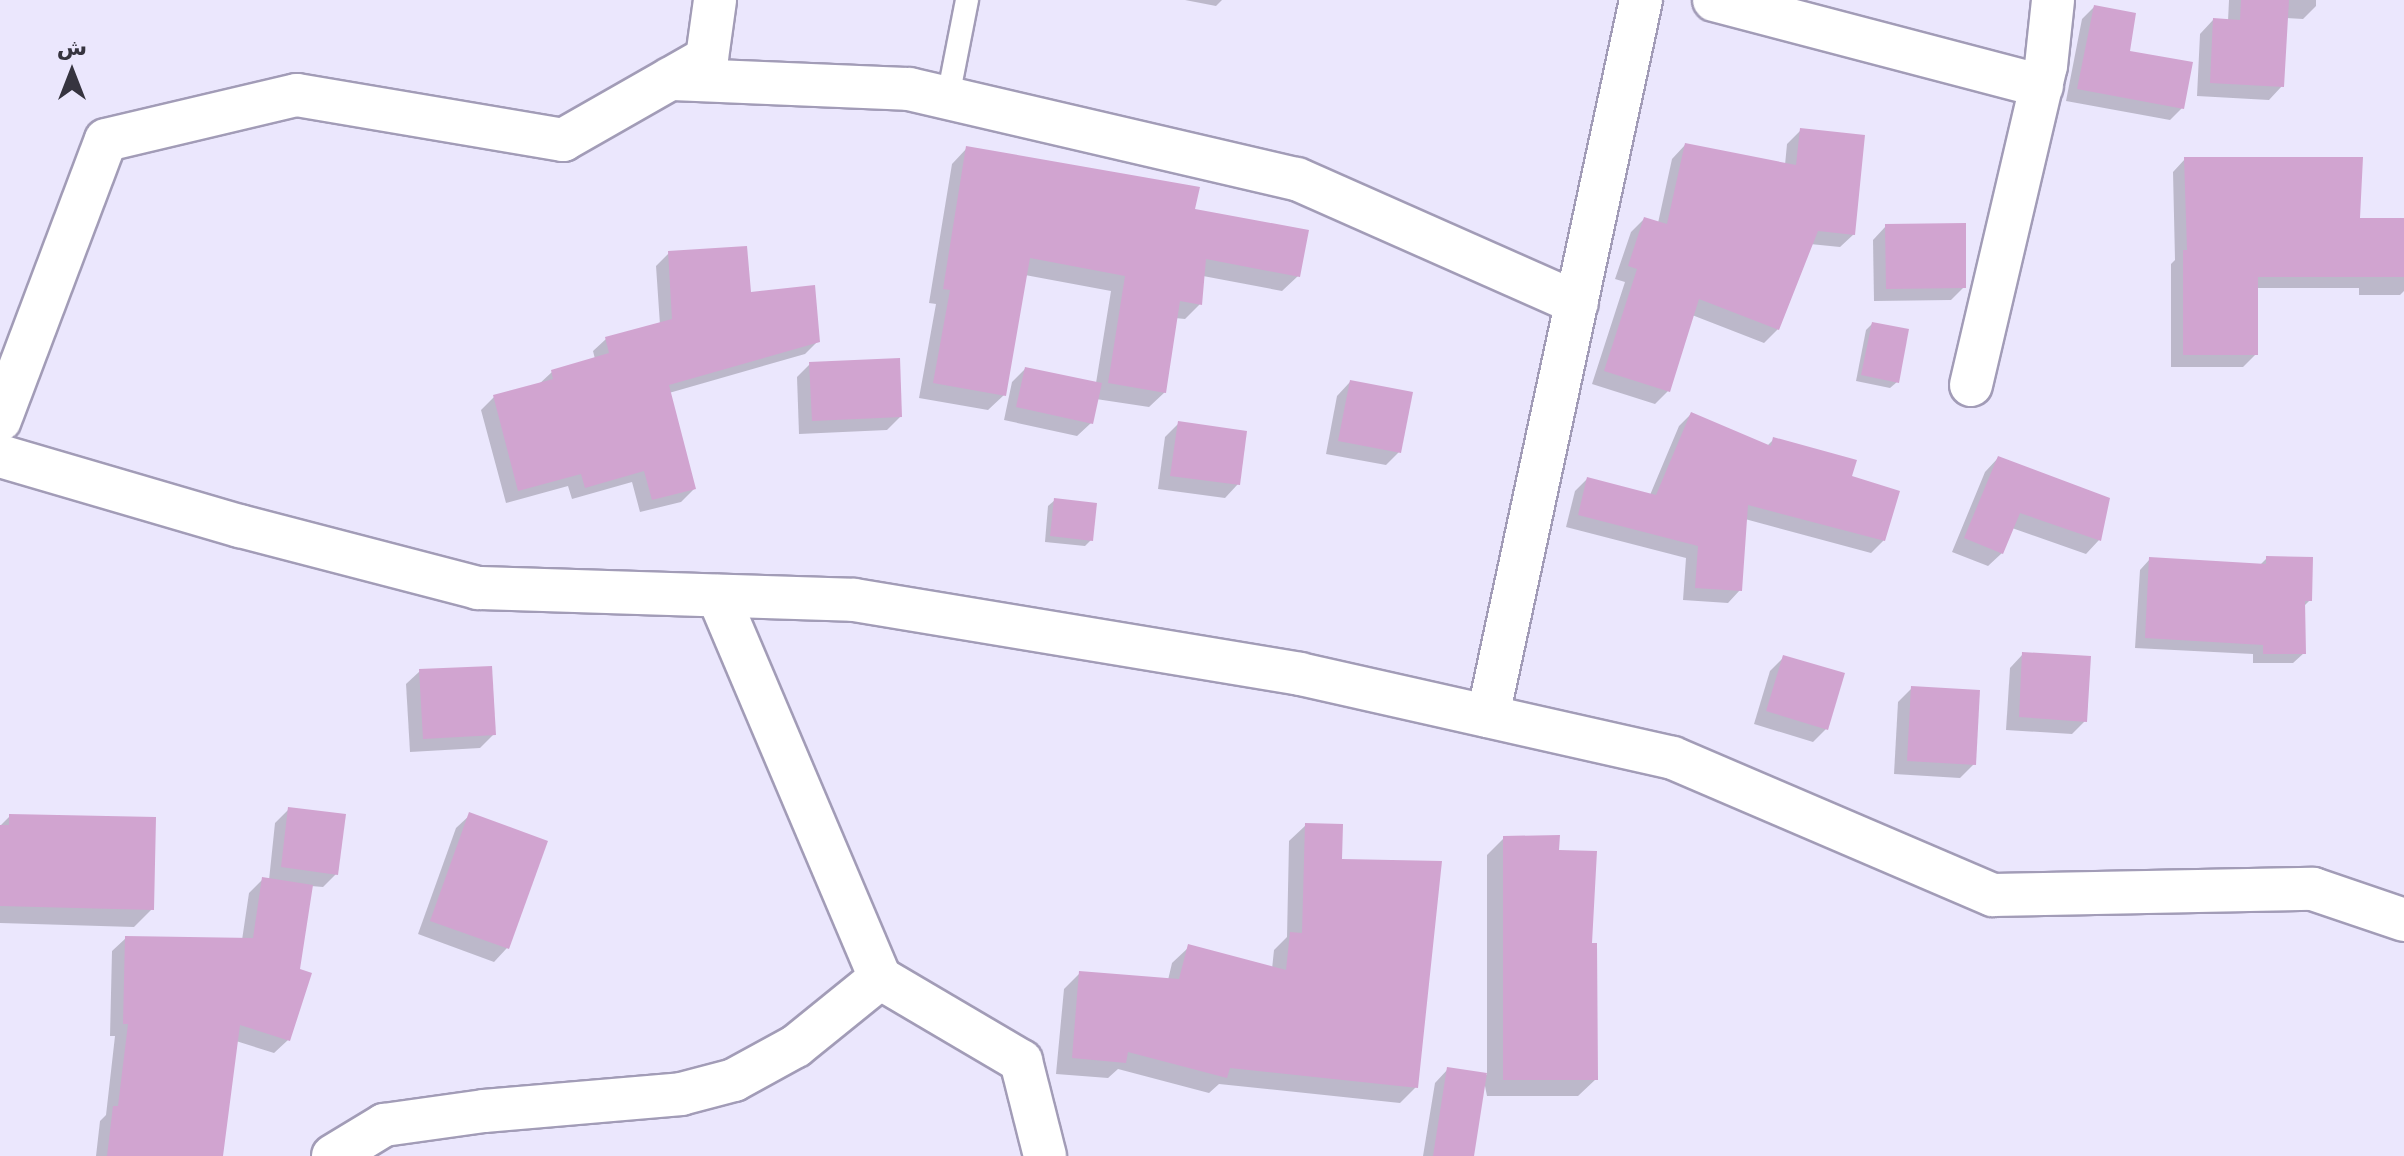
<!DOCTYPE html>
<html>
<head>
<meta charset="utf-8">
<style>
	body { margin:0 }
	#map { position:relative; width:2404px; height:1156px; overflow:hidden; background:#ebe7fd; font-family:"DejaVu Sans","Noto Naskh Arabic",sans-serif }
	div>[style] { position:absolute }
	.shadow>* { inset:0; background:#0003 }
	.building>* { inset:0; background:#d1a4d0 }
	.roads { filter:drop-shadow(2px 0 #a29cb7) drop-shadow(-2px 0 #a29cb7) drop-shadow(0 2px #a29cb7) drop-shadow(0 -2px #a29cb7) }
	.service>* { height:22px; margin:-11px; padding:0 11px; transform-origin:11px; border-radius:11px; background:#fff }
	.minor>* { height:42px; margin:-21px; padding:0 21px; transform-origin:21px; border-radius:21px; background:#fff }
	span { translate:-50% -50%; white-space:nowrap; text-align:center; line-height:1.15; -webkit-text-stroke:6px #ebe7fd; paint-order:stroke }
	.north { position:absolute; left:32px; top:32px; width:80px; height:80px; -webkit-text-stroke:6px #ebe7fd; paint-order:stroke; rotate:0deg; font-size:22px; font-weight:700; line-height:32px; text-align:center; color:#36343f }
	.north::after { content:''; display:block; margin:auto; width:28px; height:36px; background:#36343f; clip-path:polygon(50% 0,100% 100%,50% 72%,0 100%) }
</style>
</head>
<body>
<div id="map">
	<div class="shadow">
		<div style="clip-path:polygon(1185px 0,1222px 0,1216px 6px)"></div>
		<div style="clip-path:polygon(2229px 0,2316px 0,2316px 6px,2303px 19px,2286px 18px,2282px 86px,2269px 100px,2197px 96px,2200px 34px,2213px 20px,2228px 21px)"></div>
		<div style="clip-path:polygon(2094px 7px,2128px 53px,2182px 108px,2170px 120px,2066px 101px,2082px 19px)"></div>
		<div style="clip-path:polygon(1801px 130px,1854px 234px,1840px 247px,1810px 244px,1778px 329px,1764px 343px,1692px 315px,1668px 391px,1655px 404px,1592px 384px,1625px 282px,1615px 279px,1631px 232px,1644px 219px,1658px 223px,1672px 159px,1685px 145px,1785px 165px,1787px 144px)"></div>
		<div style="clip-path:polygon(967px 148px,1193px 210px,1298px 276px,1282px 291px,1203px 276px,1200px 304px,1185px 319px,1175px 318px,1165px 392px,1149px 407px,1096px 399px,1091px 423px,1077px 436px,1004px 420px,1012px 382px,1025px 369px,1096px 383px,1111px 291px,1025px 275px,1004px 395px,988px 410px,919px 398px,936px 304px,929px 303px,952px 164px)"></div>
		<div style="clip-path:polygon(2185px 159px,2358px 220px,2404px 220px,2404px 291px,2400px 295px,2359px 295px,2359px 288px,2256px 288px,2256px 354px,2243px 367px,2171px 367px,2171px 264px,2175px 260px,2173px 172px)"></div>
		<div style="clip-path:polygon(1886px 226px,1964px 287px,1951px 300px,1874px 301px,1873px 240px)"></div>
		<div style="clip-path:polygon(669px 253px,749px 294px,818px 341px,805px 354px,669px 393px,694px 489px,681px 502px,640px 512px,632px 482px,572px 499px,568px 486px,506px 503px,481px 410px,494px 397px,538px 385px,552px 372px,595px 359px,593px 351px,606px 339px,660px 325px,656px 266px)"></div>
		<div style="clip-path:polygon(1872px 324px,1897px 382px,1890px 388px,1856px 381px,1866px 330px)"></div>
		<div style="clip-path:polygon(810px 364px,900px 417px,887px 430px,799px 434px,797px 377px)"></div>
		<div style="clip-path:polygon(1350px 382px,1399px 452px,1386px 465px,1326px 454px,1337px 396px)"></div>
		<div style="clip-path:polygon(1691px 414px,1766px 447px,1774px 439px,1850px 477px,1884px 540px,1871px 553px,1745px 519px,1740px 590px,1728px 603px,1683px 600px,1686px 558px,1566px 527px,1575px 491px,1587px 479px,1650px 495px,1679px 426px)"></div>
		<div style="clip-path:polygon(1179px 423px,1238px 484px,1225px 498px,1158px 489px,1165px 437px)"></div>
		<div style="clip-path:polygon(1998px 458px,2099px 540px,2086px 554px,2012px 528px,2002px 553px,1988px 566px,1952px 552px,1985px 472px)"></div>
		<div style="clip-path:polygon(1055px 500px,1091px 540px,1085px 546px,1045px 542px,1048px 506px)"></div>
		<div style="clip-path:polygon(2267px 558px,2310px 600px,2303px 607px,2304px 653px,2293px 663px,2253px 663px,2253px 654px,2135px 648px,2140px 570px,2150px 559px,2259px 566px)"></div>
		<div style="clip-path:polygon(2023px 654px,2085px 721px,2072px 734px,2006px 730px,2010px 668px)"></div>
		<div style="clip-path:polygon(1784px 657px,1827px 728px,1813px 742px,1754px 724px,1770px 671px)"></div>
		<div style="clip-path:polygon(420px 671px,494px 734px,480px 748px,410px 752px,406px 684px)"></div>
		<div style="clip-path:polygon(1912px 688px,1974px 764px,1960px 778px,1894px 774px,1898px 702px)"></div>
		<div style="clip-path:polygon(289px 809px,336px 874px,323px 887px,311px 886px,288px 1040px,274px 1053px,236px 1041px,221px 1156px,96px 1156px,100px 1121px,106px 1115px,115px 1036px,110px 1036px,112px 951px,126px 938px,242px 940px,249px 893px,263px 879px,269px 880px,275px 823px)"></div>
		<div style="clip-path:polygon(470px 815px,507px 948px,494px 962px,418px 934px,456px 828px)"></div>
		<div style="clip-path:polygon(10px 816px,152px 909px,134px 927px,0 923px,0 826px)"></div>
		<div style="clip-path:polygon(1306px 825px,1340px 861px,1416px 1087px,1400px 1103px,1219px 1084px,1209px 1093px,1118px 1069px,1108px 1078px,1056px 1074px,1064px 989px,1080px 973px,1168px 980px,1172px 963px,1189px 947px,1272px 969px,1274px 950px,1287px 937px,1289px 841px)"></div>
		<div style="clip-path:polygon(1504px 838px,1557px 852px,1589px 945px,1596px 1079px,1578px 1096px,1487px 1096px,1484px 1081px,1472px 1156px,1423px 1156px,1435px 1083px,1448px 1069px,1487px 1075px,1487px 855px)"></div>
	</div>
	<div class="building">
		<div style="clip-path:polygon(2241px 0,2289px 0,2284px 87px,2210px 83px,2213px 18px,2240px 20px)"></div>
		<div style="clip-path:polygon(2094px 5px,2136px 13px,2130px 51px,2193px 62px,2184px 109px,2077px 89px)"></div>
		<div style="clip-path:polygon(1800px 128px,1865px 135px,1855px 235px,1818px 231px,1779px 330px,1699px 299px,1670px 392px,1604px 371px,1637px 269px,1628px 266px,1644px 217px,1667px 224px,1685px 143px,1796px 165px)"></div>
		<div style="clip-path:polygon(966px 146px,1200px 187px,1195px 209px,1309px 230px,1300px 277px,1206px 259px,1202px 305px,1180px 301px,1166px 393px,1108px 383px,1125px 276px,1030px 258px,1006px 396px,933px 383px,950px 290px,943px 289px)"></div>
		<div style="clip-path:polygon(2184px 157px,2363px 157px,2360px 218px,2404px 218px,2404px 277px,2258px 277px,2258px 355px,2183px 355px,2183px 250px,2187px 250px)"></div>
		<div style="clip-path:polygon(1966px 223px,1966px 288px,1886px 289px,1885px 224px)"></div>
		<div style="clip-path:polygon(747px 246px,751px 292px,815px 285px,820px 342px,669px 385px,696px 489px,652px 500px,644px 471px,585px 488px,581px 474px,518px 491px,493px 395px,553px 379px,551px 370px,609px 353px,605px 337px,672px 319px,668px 251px)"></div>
		<div style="clip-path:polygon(1872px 322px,1909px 329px,1899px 383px,1861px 375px)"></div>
		<div style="clip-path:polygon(900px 358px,902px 417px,812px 421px,809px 362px)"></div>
		<div style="clip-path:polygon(1025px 367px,1102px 383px,1093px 424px,1016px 407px)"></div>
		<div style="clip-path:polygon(1350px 380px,1413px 392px,1401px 453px,1338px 441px)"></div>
		<div style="clip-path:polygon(1691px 412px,1771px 446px,1773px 437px,1857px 460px,1852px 476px,1900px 491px,1885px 541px,1748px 505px,1742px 591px,1695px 588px,1698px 546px,1578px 515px,1587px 477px,1656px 495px)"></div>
		<div style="clip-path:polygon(1178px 421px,1247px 431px,1240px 485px,1170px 476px)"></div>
		<div style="clip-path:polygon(1998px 456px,2110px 498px,2101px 541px,2020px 513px,2003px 554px,1964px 538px)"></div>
		<div style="clip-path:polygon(1054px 498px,1097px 503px,1093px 541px,1050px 536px)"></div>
		<div style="clip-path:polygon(2266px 556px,2313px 557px,2312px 601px,2305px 601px,2306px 654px,2263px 654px,2263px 645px,2145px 638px,2149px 557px,2266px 564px)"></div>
		<div style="clip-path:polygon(2022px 652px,2091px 656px,2087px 722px,2019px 717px)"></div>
		<div style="clip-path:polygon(1783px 655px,1845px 673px,1828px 730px,1766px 711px)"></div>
		<div style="clip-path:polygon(492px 666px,496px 735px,423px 739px,419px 669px)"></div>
		<div style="clip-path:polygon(1911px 686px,1980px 690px,1976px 765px,1907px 761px)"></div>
		<div style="clip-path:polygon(288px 807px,346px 814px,338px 875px,281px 867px)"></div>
		<div style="clip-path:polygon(469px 812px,548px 841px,509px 949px,430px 921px)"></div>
		<div style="clip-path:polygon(9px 814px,156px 817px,154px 910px,0 906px,0 825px,9px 825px)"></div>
		<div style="clip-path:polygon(1305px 823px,1343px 824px,1342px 859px,1442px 861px,1418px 1088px,1230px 1068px,1227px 1078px,1128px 1052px,1126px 1063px,1072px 1058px,1079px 971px,1179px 979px,1188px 944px,1286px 970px,1290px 932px,1302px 933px)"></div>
		<div style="clip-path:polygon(1560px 835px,1559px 850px,1597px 851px,1592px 943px,1597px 943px,1598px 1080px,1503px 1080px,1503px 836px)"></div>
		<div style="clip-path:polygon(262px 877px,313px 885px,300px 969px,312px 973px,290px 1041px,240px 1025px,223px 1156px,107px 1156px,113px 1106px,118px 1106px,128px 1024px,123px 1024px,125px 936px,253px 938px)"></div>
		<div style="clip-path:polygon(1447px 1067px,1487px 1073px,1474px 1156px,1433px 1156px)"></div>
	</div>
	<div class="roads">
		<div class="service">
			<div style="left:948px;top:97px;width:99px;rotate:-78.9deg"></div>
		</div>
		<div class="minor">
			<div style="left:1714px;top:0;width:339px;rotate:14.7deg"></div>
			<div style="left:670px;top:79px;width:239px;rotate:2.4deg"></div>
			<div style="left:909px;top:89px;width:398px;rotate:13.1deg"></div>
			<div style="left:1297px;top:179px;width:306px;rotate:23.9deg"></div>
			<div style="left:1971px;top:385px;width:328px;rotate:-76.8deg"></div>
			<div style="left:2046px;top:66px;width:66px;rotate:-83.9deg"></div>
			<div style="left:0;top:420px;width:299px;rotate:-69.3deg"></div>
			<div style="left:106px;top:140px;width:196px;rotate:-13.3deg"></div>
			<div style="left:297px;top:95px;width:270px;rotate:9.6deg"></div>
			<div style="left:563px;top:140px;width:166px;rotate:-29.7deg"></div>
			<div style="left:707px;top:58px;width:59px;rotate:-82.1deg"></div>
			<div style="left:0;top:456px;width:250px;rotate:16.3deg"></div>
			<div style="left:240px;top:526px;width:246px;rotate:14.6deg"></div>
			<div style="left:478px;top:588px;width:376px;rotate:1.8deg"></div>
			<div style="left:854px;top:600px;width:452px;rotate:9.4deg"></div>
			<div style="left:1300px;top:674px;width:382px;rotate:12.7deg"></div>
			<div style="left:1673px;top:758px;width:348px;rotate:23.2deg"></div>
			<div style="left:1993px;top:895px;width:320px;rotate:-1.1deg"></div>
			<div style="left:2313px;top:889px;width:96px;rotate:18.8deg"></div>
			<div style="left:718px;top:596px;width:415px;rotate:67deg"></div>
			<div style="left:880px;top:978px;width:164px;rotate:30.5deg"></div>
			<div style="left:1021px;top:1061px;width:98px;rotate:75.8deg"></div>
			<div style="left:1488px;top:716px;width:732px;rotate:-77.94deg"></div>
			<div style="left:333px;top:1156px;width:60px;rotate:-31.3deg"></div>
			<div style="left:384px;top:1125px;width:101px;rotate:-8deg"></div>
			<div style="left:484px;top:1111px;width:198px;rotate:-4.9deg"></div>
			<div style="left:681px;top:1094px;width:55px;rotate:-14.8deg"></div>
			<div style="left:734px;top:1080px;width:71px;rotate:-28.7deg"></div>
			<div style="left:796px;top:1046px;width:108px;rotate:-39deg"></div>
		</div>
	</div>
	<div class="north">ش</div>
</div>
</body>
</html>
